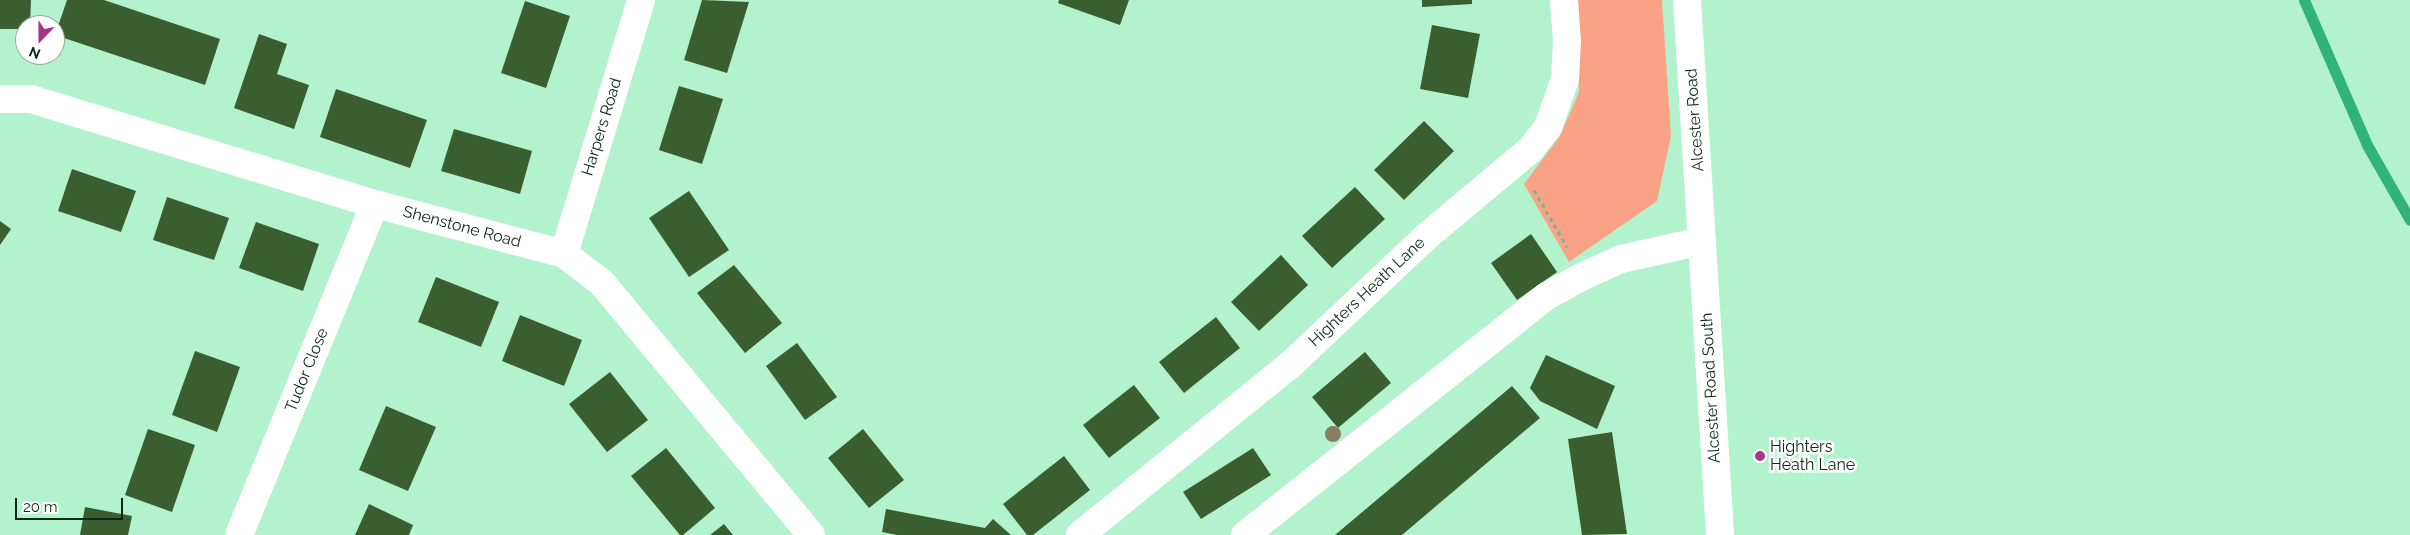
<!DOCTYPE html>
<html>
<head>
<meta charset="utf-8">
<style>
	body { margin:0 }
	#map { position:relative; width:2410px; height:535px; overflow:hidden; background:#b2f3cd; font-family:Raleway,sans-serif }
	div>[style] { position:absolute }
	.green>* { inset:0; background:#faa285 }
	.stream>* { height:11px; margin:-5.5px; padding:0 5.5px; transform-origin:5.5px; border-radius:5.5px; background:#32b378 }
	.building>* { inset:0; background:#3a5e2f }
	.path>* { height:3px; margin-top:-1.5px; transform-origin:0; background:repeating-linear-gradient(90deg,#7db293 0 4px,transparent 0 8px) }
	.street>* { height:28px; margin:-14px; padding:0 14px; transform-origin:14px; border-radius:14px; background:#fff }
	.secondary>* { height:28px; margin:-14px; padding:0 14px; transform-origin:14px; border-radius:14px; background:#fff }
	.trees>* { width:16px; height:16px; margin:-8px; border-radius:50%; background:#867e60 }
	.dots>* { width:14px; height:14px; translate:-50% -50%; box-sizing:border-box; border:2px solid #fff; border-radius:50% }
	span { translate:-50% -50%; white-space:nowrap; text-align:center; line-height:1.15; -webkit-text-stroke:5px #fff; paint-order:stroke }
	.street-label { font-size:16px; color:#0c2719 }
	.poi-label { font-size:16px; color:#0c2719 }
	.left { translate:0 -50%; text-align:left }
	.north { position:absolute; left:15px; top:15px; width:50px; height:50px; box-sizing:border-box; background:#fff; border:1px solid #9ea9a3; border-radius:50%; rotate:202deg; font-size:14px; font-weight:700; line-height:20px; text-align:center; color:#0c2719 }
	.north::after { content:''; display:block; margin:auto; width:18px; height:22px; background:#a9348d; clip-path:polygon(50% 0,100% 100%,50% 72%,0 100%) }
	.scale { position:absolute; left:15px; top:498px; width:108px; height:22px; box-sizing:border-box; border:2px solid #0c2719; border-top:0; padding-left:6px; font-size:15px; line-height:18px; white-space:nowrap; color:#0c2719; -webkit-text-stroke:4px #fff; paint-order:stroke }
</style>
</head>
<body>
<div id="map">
	<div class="green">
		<div style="clip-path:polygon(1575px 0,1662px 0,1671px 136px,1657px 201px,1569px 262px,1524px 184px,1560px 136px,1579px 92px)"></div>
	</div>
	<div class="stream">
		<div style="left:2304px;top:0;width:158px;rotate:66.5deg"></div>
		<div style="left:2367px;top:145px;width:86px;rotate:60.2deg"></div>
	</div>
	<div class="building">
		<div style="clip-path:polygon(0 0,31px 0,30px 25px,25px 25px,25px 29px,0 29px)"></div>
		<div style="clip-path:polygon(67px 0,104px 0,220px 39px,205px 85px,55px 35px)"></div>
		<div style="clip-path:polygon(702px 0,749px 2px,727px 73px,684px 60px)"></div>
		<div style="clip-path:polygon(1059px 0,1129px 0,1120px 25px,1058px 3px)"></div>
		<div style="clip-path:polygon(1422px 0,1472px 0,1472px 4px,1422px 7px)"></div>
		<div style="clip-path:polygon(525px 1px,570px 16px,546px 88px,501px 73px)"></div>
		<div style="clip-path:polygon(1432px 25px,1480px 34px,1468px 98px,1420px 89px)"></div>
		<div style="clip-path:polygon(259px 34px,287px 44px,277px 74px,309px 85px,294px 129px,234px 108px)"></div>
		<div style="clip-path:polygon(679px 86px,723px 99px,702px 164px,659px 150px)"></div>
		<div style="clip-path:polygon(336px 89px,427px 120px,410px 168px,320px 137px)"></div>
		<div style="clip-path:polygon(1424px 121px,1454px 151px,1404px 200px,1374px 170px)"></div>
		<div style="clip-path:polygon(454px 129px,532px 151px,520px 194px,441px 171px)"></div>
		<div style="clip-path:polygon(72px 169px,136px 191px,121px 232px,58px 211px)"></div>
		<div style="clip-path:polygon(1355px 187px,1385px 219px,1332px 268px,1302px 236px)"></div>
		<div style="clip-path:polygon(689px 191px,729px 250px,689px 277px,649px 218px)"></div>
		<div style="clip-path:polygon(167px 197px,229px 218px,214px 260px,153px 240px)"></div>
		<div style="clip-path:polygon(0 221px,11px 229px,0 245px)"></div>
		<div style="clip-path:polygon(256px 222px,319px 244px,303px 291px,239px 268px)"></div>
		<div style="clip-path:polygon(1531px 234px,1557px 272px,1517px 300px,1491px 263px)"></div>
		<div style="clip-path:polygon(1281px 255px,1308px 285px,1259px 331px,1231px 302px)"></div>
		<div style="clip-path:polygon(734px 265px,782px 323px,745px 353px,697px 293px)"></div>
		<div style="clip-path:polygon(436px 277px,499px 302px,481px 347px,418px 322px)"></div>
		<div style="clip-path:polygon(520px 315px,582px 340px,564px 386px,502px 361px)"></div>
		<div style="clip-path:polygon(1216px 317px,1240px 348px,1184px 393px,1159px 362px)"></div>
		<div style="clip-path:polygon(797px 343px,837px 397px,805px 420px,766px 366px)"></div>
		<div style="clip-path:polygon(195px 351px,240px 367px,217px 432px,172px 415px)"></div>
		<div style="clip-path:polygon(1365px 352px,1391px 383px,1338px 428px,1312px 397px)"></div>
		<div style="clip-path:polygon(1546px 355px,1615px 386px,1597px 429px,1540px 401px,1530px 388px)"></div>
		<div style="clip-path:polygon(610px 372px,648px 420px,607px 452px,569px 404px)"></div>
		<div style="clip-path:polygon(1134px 385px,1160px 418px,1109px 458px,1083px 425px)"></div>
		<div style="clip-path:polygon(1512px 386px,1540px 418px,1402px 535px,1335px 535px)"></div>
		<div style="clip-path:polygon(386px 406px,436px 427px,408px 491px,359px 470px)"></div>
		<div style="clip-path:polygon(148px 429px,195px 445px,172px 512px,125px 495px)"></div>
		<div style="clip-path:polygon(863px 429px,904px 480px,869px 508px,828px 458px)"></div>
		<div style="clip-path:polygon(1612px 432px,1627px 534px,1582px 535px,1568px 439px)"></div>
		<div style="clip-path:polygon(666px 448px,715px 508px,683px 535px,680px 535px,631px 476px)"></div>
		<div style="clip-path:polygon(1253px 448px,1271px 475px,1201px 519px,1183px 492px)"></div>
		<div style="clip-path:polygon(1064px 456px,1090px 490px,1033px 535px,1027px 535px,1003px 504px)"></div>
		<div style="clip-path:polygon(369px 504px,413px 525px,409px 535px,355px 535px)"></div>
		<div style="clip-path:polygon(85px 507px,132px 516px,128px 535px,80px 535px)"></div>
		<div style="clip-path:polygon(886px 509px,985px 528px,993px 519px,1011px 535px,897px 535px,882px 532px)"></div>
		<div style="clip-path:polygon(724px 524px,733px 535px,710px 535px)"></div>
	</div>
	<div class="path">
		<div style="left:1534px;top:190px;width:66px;rotate:59.9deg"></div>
	</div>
	<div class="street">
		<div style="left:0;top:99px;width:31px"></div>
		<div style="left:31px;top:99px;width:360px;rotate:17deg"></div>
		<div style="left:375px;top:204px;width:196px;rotate:14.8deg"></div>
		<div style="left:564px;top:254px;width:48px;rotate:37.3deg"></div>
		<div style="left:602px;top:283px;width:327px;rotate:50.3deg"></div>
		<div style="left:564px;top:254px;width:265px;rotate:-73.1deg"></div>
		<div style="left:239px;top:535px;width:358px;rotate:-67.7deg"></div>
		<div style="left:1080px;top:535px;width:269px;rotate:-39deg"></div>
		<div style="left:1289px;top:366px;width:190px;rotate:-43.3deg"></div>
		<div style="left:1427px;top:236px;width:134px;rotate:-39.9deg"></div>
		<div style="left:1530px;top:150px;width:29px;rotate:-52deg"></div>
		<div style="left:1548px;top:127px;width:51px;rotate:-70.5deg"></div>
		<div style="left:1565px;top:79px;width:37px;rotate:-87deg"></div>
		<div style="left:1567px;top:42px;width:42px;rotate:-94.1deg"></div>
	</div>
	<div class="secondary">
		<div style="left:1687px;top:0;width:536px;rotate:86.47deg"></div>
		<div style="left:1245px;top:535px;width:385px;rotate:-38.4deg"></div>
		<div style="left:1547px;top:296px;width:37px;rotate:-29deg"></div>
		<div style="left:1579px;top:278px;width:46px;rotate:-24.3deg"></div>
		<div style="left:1621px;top:259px;width:83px;rotate:-12.5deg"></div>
	</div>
	<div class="trees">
		<div style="left:1333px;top:434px"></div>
	</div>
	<div class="dots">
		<div style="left:1760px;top:456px;background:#a9348d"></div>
	</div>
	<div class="street-label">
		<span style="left:1695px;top:120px;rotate:-94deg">Alcester Road</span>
		<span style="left:602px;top:127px;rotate:-73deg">Harpers Road</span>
		<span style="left:462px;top:227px;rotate:15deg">Shenstone Road</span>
		<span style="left:1367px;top:292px;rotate:-43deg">Highters Heath Lane</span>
		<span style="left:307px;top:370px;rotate:-68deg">Tudor Close</span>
		<span style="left:1711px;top:388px;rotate:-93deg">Alcester Road South</span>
	</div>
	<div class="poi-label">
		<span class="left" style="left:1770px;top:456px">Highters<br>Heath Lane</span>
	</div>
	<div class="north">N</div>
	<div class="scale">20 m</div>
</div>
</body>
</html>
